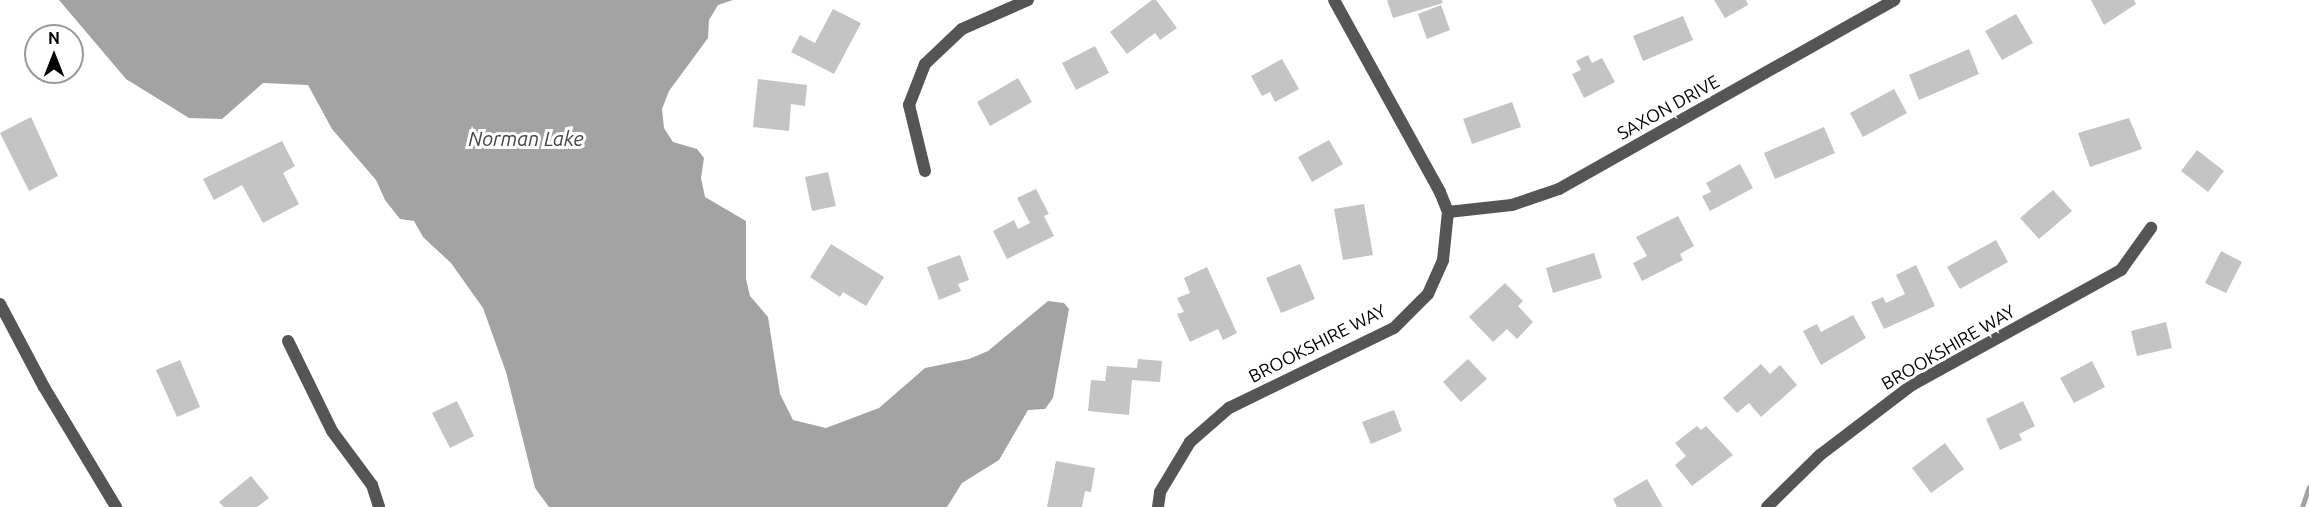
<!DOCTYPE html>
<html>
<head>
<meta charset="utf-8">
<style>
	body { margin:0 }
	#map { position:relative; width:2309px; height:507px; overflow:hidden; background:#fff; font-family:Ubuntu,sans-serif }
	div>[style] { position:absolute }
	.water>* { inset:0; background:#a3a3a3 }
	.stream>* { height:5px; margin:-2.5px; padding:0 2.5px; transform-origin:2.5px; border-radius:2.5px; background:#a3a3a3 }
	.building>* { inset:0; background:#c4c4c4 }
	.street>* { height:12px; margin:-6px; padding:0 6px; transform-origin:6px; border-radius:6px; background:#555 }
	span { translate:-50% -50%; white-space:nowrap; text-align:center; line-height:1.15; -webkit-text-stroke:6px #fff; paint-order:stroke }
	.street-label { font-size:18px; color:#000 }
	.water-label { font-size:20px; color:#444; font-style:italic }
	.north { position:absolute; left:24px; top:24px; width:60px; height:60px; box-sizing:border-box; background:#fff; border:2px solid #999; border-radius:50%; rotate:0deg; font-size:16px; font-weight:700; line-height:24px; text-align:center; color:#000 }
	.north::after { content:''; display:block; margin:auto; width:21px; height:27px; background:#000; clip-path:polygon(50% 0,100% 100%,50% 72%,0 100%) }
</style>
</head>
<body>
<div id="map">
	<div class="water">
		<div style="clip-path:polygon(59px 0,733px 0,718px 5px,709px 20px,708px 38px,669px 91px,662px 109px,664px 128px,673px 142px,697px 149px,704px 158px,701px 178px,705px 197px,746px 221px,746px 279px,750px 296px,768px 317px,780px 394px,793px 420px,826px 428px,879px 408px,925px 368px,969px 359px,988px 351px,1048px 301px,1064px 303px,1069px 309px,1053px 398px,1045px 409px,1028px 410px,999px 460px,962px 483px,947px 507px,549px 507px,535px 488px,506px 372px,483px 308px,451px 263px,423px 237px,414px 221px,400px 219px,385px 200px,376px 180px,332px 129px,308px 85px,263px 83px,222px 119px,189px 118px,126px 79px)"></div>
	</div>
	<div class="stream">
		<div style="left:2302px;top:507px;width:21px;rotate:-71deg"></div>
	</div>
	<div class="building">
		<div style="clip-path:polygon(1152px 0,1156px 0,1177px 28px,1160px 40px,1155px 33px,1127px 54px,1110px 32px)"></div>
		<div style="clip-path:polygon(1387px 0,1442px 0,1443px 3px,1393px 18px)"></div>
		<div style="clip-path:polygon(1714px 0,1746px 0,1748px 5px,1725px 18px)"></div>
		<div style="clip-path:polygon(2091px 0,2134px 0,2136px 4px,2104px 25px)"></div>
		<div style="clip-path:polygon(1441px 5px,1450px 30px,1427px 39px,1418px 14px)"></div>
		<div style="clip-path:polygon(833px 9px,861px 23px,834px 74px,791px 52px,800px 35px,815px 43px)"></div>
		<div style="clip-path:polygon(2016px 14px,2033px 43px,2002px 60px,1985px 31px)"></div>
		<div style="clip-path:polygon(1683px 16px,1693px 40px,1643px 61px,1633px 36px)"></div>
		<div style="clip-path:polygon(1095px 46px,1109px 73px,1076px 90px,1062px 63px)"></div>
		<div style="clip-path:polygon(1969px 49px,1979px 74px,1919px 100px,1909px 75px)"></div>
		<div style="clip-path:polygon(1588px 55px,1592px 63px,1602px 58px,1615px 82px,1584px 98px,1572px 74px,1581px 70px,1576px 61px)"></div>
		<div style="clip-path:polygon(1282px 59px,1299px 89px,1275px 102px,1270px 92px,1262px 96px,1251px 76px)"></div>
		<div style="clip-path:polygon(1018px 78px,1032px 102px,990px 126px,977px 102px)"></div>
		<div style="clip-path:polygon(758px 79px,807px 85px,805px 106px,791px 104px,789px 131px,753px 127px)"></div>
		<div style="clip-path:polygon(1894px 89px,1907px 113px,1863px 137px,1850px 113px)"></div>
		<div style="clip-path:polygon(1512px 102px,1521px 127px,1472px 144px,1463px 119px)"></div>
		<div style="clip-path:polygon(31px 117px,58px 176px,29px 191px,0 133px)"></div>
		<div style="clip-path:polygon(2129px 118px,2142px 149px,2090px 167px,2078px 133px)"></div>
		<div style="clip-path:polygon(1824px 127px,1835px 153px,1775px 179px,1764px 153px)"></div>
		<div style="clip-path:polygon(1329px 140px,1343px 164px,1312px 182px,1298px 157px)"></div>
		<div style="clip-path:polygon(282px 141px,295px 166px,283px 173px,299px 204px,263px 223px,242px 185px,214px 200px,203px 179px)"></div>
		<div style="clip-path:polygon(2197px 150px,2224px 171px,2208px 192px,2181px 171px)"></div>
		<div style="clip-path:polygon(1740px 164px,1753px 188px,1710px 211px,1702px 196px,1711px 192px,1706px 183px)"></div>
		<div style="clip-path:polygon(828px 172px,836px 206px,812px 211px,805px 177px)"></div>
		<div style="clip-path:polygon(1036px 189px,1049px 214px,1044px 216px,1054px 236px,1007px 259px,993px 231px,1014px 220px,1018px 229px,1030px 223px,1017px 198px)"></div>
		<div style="clip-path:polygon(2053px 190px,2072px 211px,2039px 239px,2020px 218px)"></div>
		<div style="clip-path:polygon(1364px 204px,1373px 255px,1343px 260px,1334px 209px)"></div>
		<div style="clip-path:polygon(1678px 216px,1694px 246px,1680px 254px,1683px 260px,1642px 281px,1633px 263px,1647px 256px,1636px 237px)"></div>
		<div style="clip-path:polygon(1996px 240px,2008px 262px,1960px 289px,1947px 267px)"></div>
		<div style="clip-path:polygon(831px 244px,884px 277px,866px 306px,843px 292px,840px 297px,810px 277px)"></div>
		<div style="clip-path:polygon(2221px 251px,2242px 262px,2226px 293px,2205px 283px)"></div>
		<div style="clip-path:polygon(1594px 253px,1602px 278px,1553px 293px,1546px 268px)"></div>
		<div style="clip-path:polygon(960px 255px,969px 280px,958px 284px,961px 291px,939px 300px,927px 267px)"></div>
		<div style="clip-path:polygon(1300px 264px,1315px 299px,1281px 313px,1266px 278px)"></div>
		<div style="clip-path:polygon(1916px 265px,1935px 306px,1884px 329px,1871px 302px,1883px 297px,1886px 303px,1905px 294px,1896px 275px)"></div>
		<div style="clip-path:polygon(1207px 267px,1237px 333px,1223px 340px,1218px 329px,1190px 342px,1177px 314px,1184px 312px,1177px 298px,1190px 293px,1184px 278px)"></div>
		<div style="clip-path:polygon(1505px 283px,1523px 301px,1518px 306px,1533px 322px,1517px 339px,1507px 329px,1493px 342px,1469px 317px)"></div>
		<div style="clip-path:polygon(1853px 315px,1866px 338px,1821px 365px,1803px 331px,1817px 324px,1821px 332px)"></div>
		<div style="clip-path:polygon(2166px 322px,2172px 348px,2137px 356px,2131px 331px)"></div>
		<div style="clip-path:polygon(1138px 359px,1162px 361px,1160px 382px,1132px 380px,1129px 415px,1088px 411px,1091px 380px,1105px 381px,1107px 366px,1137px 368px)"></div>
		<div style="clip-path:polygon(1468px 359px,1487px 379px,1461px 402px,1443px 382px)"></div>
		<div style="clip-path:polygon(180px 360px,200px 407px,177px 417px,156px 370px)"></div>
		<div style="clip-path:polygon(2092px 361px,2105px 387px,2074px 403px,2060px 378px)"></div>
		<div style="clip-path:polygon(1761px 364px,1770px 374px,1780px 365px,1797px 385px,1761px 417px,1749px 403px,1737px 413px,1723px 398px)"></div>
		<div style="clip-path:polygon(457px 401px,474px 436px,450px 448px,432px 413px)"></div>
		<div style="clip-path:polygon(2023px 401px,2035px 426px,2019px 434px,2022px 440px,2000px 450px,1986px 419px)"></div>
		<div style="clip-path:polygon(1394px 410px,1402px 431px,1371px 444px,1362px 422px)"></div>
		<div style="clip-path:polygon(1697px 426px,1701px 430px,1706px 426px,1733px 455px,1692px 486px,1675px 465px,1686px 456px,1675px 443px)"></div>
		<div style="clip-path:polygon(1945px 443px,1964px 469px,1931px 493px,1912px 468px)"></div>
		<div style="clip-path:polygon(1056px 461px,1095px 468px,1091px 492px,1085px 491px,1082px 507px,1047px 507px)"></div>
		<div style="clip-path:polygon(251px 476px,269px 498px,257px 507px,224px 507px,219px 502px)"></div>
		<div style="clip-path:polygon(1647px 479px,1663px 507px,1617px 507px,1613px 499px)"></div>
	</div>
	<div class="street">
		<div style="left:925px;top:171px;width:68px;rotate:-103.6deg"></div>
		<div style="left:909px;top:105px;width:44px;rotate:-68.7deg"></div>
		<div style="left:925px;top:64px;width:51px;rotate:-43.4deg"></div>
		<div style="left:962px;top:29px;width:72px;rotate:-23.7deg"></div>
		<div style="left:1448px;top:212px;width:64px;rotate:-6.2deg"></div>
		<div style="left:1512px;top:205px;width:50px;rotate:-18.8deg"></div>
		<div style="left:1559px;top:189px;width:385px;rotate:-29.4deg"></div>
		<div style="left:0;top:304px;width:94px;rotate:62.1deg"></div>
		<div style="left:44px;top:387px;width:140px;rotate:59deg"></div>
		<div style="left:288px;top:341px;width:100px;rotate:63.9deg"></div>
		<div style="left:332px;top:431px;width:67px;rotate:53.5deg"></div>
		<div style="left:372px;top:485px;width:23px;rotate:72deg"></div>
		<div style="left:1158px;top:507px;width:15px;rotate:-82deg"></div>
		<div style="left:1160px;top:492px;width:58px;rotate:-59deg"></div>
		<div style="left:1190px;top:442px;width:52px;rotate:-41.1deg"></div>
		<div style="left:1229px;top:408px;width:183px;rotate:-25.9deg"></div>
		<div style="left:1394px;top:328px;width:48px;rotate:-45deg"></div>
		<div style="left:1428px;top:294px;width:37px;rotate:-66deg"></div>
		<div style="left:1443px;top:260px;width:48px;rotate:-84.1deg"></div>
		<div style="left:1448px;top:212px;width:22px;rotate:-112deg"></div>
		<div style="left:1440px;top:192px;width:219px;rotate:-118.9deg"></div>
		<div style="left:1767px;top:507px;width:74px;rotate:-44.5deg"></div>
		<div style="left:1820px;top:455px;width:116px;rotate:-37.3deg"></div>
		<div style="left:1912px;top:385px;width:239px;rotate:-28.8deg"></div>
		<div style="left:2121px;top:270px;width:52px;rotate:-54.5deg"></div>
	</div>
	<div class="street-label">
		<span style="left:1668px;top:107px;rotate:-29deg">SAXON DRIVE</span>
		<span style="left:1317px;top:343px;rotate:-27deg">BROOKSHIRE WAY</span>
		<span style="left:1948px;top:347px;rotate:-30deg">BROOKSHIRE WAY</span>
	</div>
	<div class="water-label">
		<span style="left:526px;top:138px">Norman Lake</span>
	</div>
	<div class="north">N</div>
</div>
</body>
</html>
